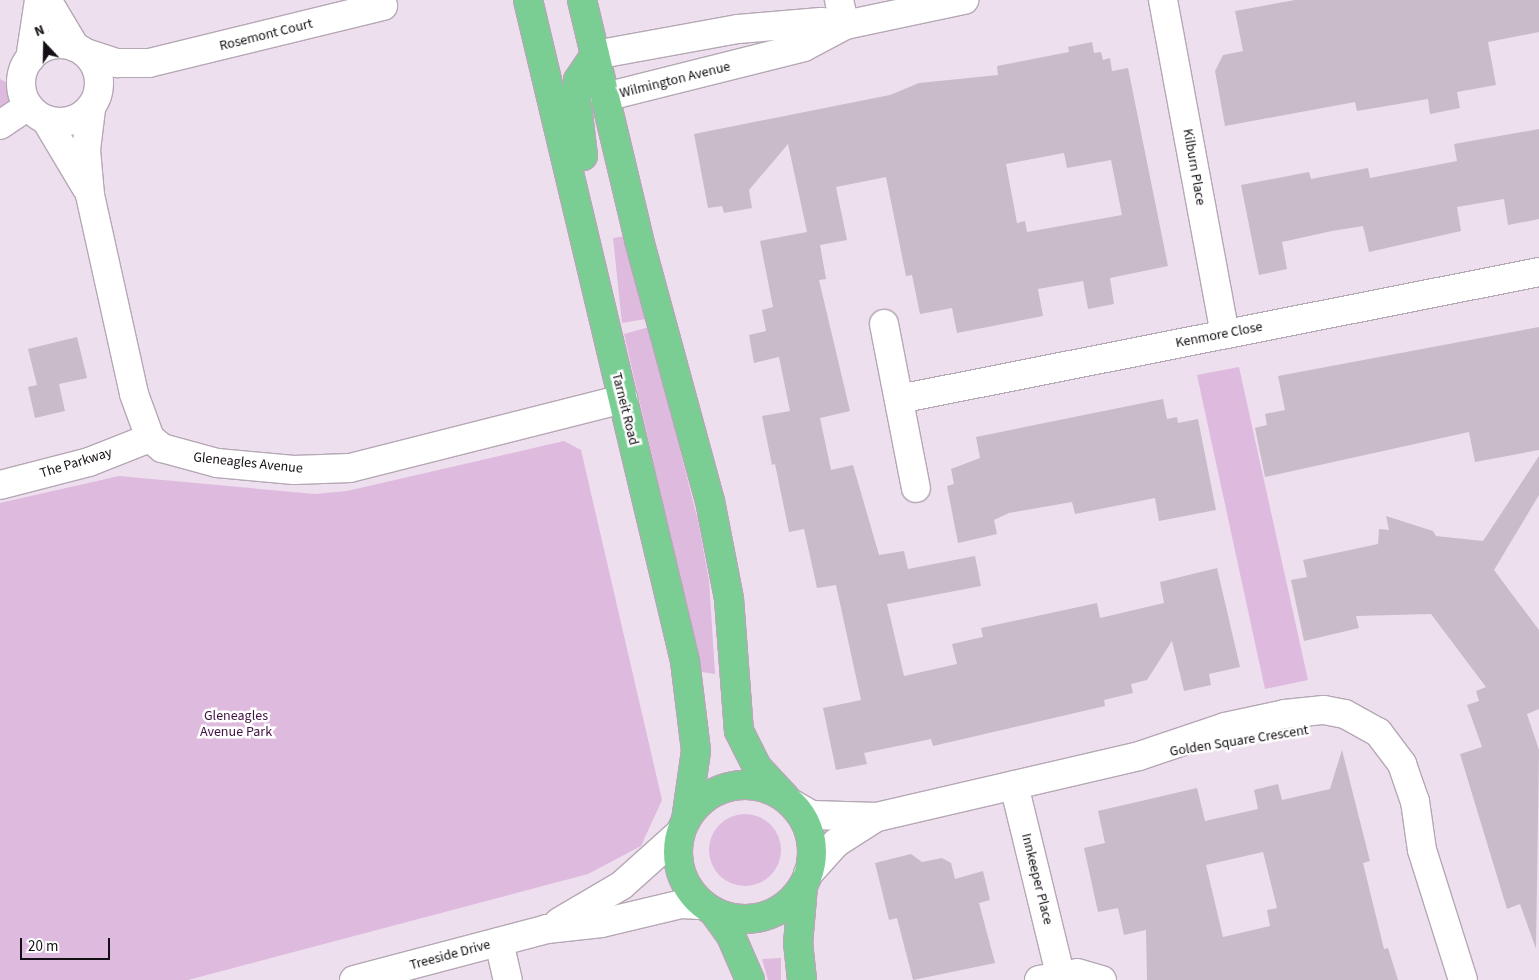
<!DOCTYPE html>
<html>
<head>
<meta charset="utf-8">
<style>
	body { margin:0 }
	#map { position:relative; width:1539px; height:980px; overflow:hidden; background:#eedfee; font-family:"Source Sans 3",sans-serif }
	div>[style] { position:absolute }
	.green>* { inset:0; background:#debade }
	.round { border-radius:50% }
	.building>* { inset:0; background:#c9bbc9 }
	.roads { filter:drop-shadow(1px 0 #b5a8b5) drop-shadow(-1px 0 #b5a8b5) drop-shadow(0 1px #b5a8b5) drop-shadow(0 -1px #b5a8b5) }
	.minor>* { height:28px; margin:-14px; padding:0 14px; transform-origin:14px; border-radius:14px; background:#fff }
	.minor>.ring { margin:-14px; padding:0; box-sizing:content-box; background:none; border:28px solid #fff; border-radius:50% }
	.major>* { height:28px; margin:-14px; padding:0 14px; transform-origin:14px; border-radius:14px; background:#7ace94 }
	.major>.ring { margin:-14px; padding:0; box-sizing:content-box; background:none; border:28px solid #7ace94; border-radius:50% }
	span { translate:-50% -50%; white-space:nowrap; text-align:center; line-height:1.15; -webkit-text-stroke:5px #fff; paint-order:stroke }
	.street-label { font-size:14px; color:#140f14 }
	.park-label { font-size:14px; color:#411343 }
	.north { position:absolute; left:20px; top:20px; width:50px; height:50px; -webkit-text-stroke:4px #fff; paint-order:stroke; rotate:339deg; font-size:14px; font-weight:700; line-height:20px; text-align:center; color:#140f14 }
	.north::after { content:''; display:block; margin:auto; width:18px; height:22px; background:#140f14; clip-path:polygon(50% 0,100% 100%,50% 72%,0 100%) }
	.scale { position:absolute; left:20px; top:938px; width:90px; height:22px; box-sizing:border-box; border:2px solid #140f14; border-top:0; padding-left:6px; font-size:15px; line-height:18px; white-space:nowrap; color:#140f14; -webkit-text-stroke:4px #fff; paint-order:stroke }
</style>
</head>
<body>
<div id="map">
	<div class="green">
		<div style="clip-path:polygon(0 79px,8px 83px,16px 103px,0 118px)"></div>
		<div style="clip-path:polygon(626px 236px,646px 319px,622px 323px,613px 238px)"></div>
		<div style="clip-path:polygon(649px 327px,698px 521px,709px 580px,715px 674px,702px 672px,624px 334px)"></div>
		<div style="clip-path:polygon(1239px 367px,1308px 680px,1265px 689px,1197px 375px)"></div>
		<div style="clip-path:polygon(564px 441px,581px 450px,662px 800px,641px 846px,588px 874px,188px 980px,0 980px,0 503px,119px 476px,315px 494px,347px 491px)"></div>
		<div class="round" style="left:709px;top:814px;width:72px;height:72px"></div>
		<div style="clip-path:polygon(781px 958px,781px 980px,768px 980px,762px 959px)"></div>
	</div>
	<div class="building">
		<div style="clip-path:polygon(1295px 0,1539px 0,1539px 32px,1488px 42px,1496px 85px,1457px 92px,1460px 108px,1430px 114px,1428px 99px,1357px 111px,1355px 102px,1225px 126px,1215px 71px,1223px 55px,1243px 51px,1235px 11px)"></div>
		<div style="clip-path:polygon(evenodd,1092px 42px,1094px 53px,1101px 52px,1103px 60px,1110px 58px,1112px 71px,1128px 68px,1168px 266px,1110px 278px,1114px 304px,1088px 309px,1083px 281px,1038px 289px,1043px 316px,957px 333px,952px 308px,920px 314px,912px 275px,906px 276px,886px 177px,836px 187px,847px 240px,820px 245px,826px 279px,819px 280px,850px 411px,820px 418px,831px 470px,853px 465px,879px 555px,904px 551px,908px 569px,975px 556px,981px 586px,887px 604px,904px 676px,957px 664px,952px 644px,983px 637px,981px 628px,1097px 603px,1100px 618px,1164px 603px,1160px 582px,1217px 568px,1240px 667px,1209px 674px,1211px 685px,1184px 691px,1172px 641px,1147px 680px,1131px 684px,1133px 693px,1104px 700px,1105px 706px,933px 746px,931px 739px,864px 753px,867px 764px,836px 770px,823px 708px,861px 700px,836px 585px,817px 588px,804px 529px,789px 532px,775px 464px,772px 465px,762px 416px,790px 411px,779px 357px,754px 363px,749px 335px,766px 331px,762px 310px,773px 307px,760px 241px,807px 232px,788px 144px,749px 190px,752px 208px,724px 213px,722px 206px,708px 208px,694px 134px,890px 95px,919px 83px,998px 75px,997px 66px,1069px 52px,1068px 47px,1092px 42px,1064px 153px,1067px 168px,1111px 160px,1122px 215px,1027px 232px,1025px 221px,1017px 223px,1006px 164px,1064px 153px)"></div>
		<div style="clip-path:polygon(1539px 129px,1539px 219px,1508px 225px,1504px 199px,1457px 207px,1461px 231px,1369px 252px,1363px 226px,1332px 231px,1282px 242px,1287px 269px,1259px 275px,1241px 185px,1309px 172px,1311px 179px,1368px 168px,1370px 178px,1457px 161px,1454px 144px)"></div>
		<div style="clip-path:polygon(1539px 327px,1539px 450px,1475px 462px,1469px 432px,1265px 477px,1255px 428px,1267px 425px,1265px 414px,1285px 410px,1278px 376px)"></div>
		<div style="clip-path:polygon(77px 337px,87px 378px,59px 384px,65px 411px,35px 418px,28px 387px,37px 385px,28px 349px)"></div>
		<div style="clip-path:polygon(1163px 399px,1167px 419px,1177px 417px,1178px 423px,1198px 419px,1216px 510px,1159px 521px,1155px 498px,1075px 514px,1072px 502px,1009px 513px,994px 520px,997px 534px,958px 543px,947px 486px,954px 484px,951px 469px,980px 458px,976px 437px)"></div>
		<div style="clip-path:polygon(1539px 456px,1539px 495px,1494px 570px,1539px 630px,1539px 709px,1527px 714px,1539px 750px,1536px 949px,1520px 904px,1507px 909px,1460px 754px,1482px 747px,1467px 705px,1479px 701px,1476px 691px,1486px 687px,1431px 614px,1356px 616px,1359px 628px,1304px 641px,1291px 580px,1307px 577px,1303px 560px,1378px 544px,1379px 529px,1389px 530px,1386px 516px,1433px 531px,1436px 536px,1483px 541px)"></div>
		<div style="clip-path:polygon(evenodd,1342px 750px,1370px 861px,1363px 863px,1384px 949px,1388px 948px,1398px 980px,1147px 980px,1146px 930px,1124px 935px,1118px 908px,1098px 912px,1084px 848px,1105px 843px,1098px 811px,1197px 788px,1205px 821px,1258px 809px,1254px 790px,1278px 784px,1282px 800px,1330px 789px,1342px 750px,1263px 852px,1277px 908px,1267px 910px,1270px 926px,1223px 937px,1206px 865px,1263px 852px)"></div>
		<div style="clip-path:polygon(911px 854px,922px 862px,942px 858px,951px 863px,955px 879px,983px 871px,990px 900px,979px 903px,995px 963px,913px 980px,897px 918px,889px 920px,875px 863px)"></div>
	</div>
	<div class="roads">
		<div class="minor">
			<div style="left:47px;top:0;width:55px;rotate:59.2deg"></div>
			<div style="left:839px;top:0;width:26px;rotate:77deg"></div>
			<div style="left:1163px;top:0;width:340px;rotate:79.5deg"></div>
			<div class="ring" style="left:21px;top:44px;width:50px;height:50px"></div>
			<div style="left:86px;top:53px;width:33px;rotate:18deg"></div>
			<div style="left:117px;top:63px;width:32px"></div>
			<div style="left:149px;top:63px;width:241px;rotate:-13.7deg"></div>
			<div style="left:595px;top:55px;width:145px;rotate:-10.3deg"></div>
			<div style="left:738px;top:29px;width:83px;rotate:-4.8deg"></div>
			<div style="left:821px;top:22px;width:24px;rotate:7deg"></div>
			<div style="left:845px;top:25px;width:122px;rotate:-11.9deg"></div>
			<div style="left:30px;top:59px;width:60px;rotate:-81.3deg"></div>
			<div style="left:605px;top:97px;width:205px;rotate:-14.1deg"></div>
			<div style="left:804px;top:47px;width:47px;rotate:-28.2deg"></div>
			<div style="left:91px;top:109px;width:41px;rotate:97deg"></div>
			<div style="left:86px;top:150px;width:45px;rotate:84.9deg"></div>
			<div style="left:90px;top:195px;width:204px;rotate:77.5deg"></div>
			<div style="left:134px;top:394px;width:47px;rotate:70deg"></div>
			<div style="left:150px;top:438px;width:16px;rotate:40deg"></div>
			<div style="left:162px;top:448px;width:57px;rotate:15.3deg"></div>
			<div style="left:217px;top:463px;width:77px;rotate:5.2deg"></div>
			<div style="left:294px;top:470px;width:56px;rotate:-2deg"></div>
			<div style="left:350px;top:468px;width:282px;rotate:-14.2deg"></div>
			<div style="left:46px;top:120px;width:78px;rotate:59.2deg"></div>
			<div style="left:0;top:125px;width:34px;rotate:-34deg"></div>
			<div style="left:884px;top:324px;width:167px;rotate:79deg"></div>
			<div style="left:899px;top:399px;width:652px;rotate:-11.22deg"></div>
			<div style="left:0;top:485px;width:92px;rotate:-14.5deg"></div>
			<div style="left:89px;top:462px;width:66px;rotate:-21.5deg"></div>
			<div style="left:1014px;top:785px;width:195px;rotate:76.3deg"></div>
			<div style="left:791px;top:803px;width:24px;rotate:30deg"></div>
			<div style="left:812px;top:815px;width:65px;rotate:1.8deg"></div>
			<div style="left:877px;top:817px;width:269px;rotate:-13.1deg"></div>
			<div style="left:1139px;top:756px;width:91px;rotate:-18.6deg"></div>
			<div style="left:1225px;top:727px;width:61px;rotate:-12.2deg"></div>
			<div style="left:1285px;top:714px;width:39px;rotate:-6deg"></div>
			<div style="left:1324px;top:710px;width:21px;rotate:11deg"></div>
			<div style="left:1345px;top:714px;width:38px;rotate:29deg"></div>
			<div style="left:1378px;top:732px;width:40px;rotate:53deg"></div>
			<div style="left:1402px;top:764px;width:39px;rotate:71deg"></div>
			<div style="left:1415px;top:801px;width:49px;rotate:81.9deg"></div>
			<div style="left:1422px;top:850px;width:136px;rotate:72.5deg"></div>
			<div style="left:808px;top:874px;width:42px;rotate:-47.9deg"></div>
			<div style="left:836px;top:843px;width:46px;rotate:-32.7deg"></div>
			<div style="left:559px;top:922px;width:73px;rotate:-30.4deg"></div>
			<div style="left:622px;top:885px;width:79px;rotate:-41.9deg"></div>
			<div style="left:499px;top:942px;width:39px;rotate:77deg"></div>
			<div style="left:354px;top:980px;width:200px;rotate:-14.8deg"></div>
			<div style="left:547px;top:929px;width:55px;rotate:-6.2deg"></div>
			<div style="left:602px;top:923px;width:82px;rotate:-13.4deg"></div>
			<div style="left:682px;top:904px;width:22px;rotate:3deg"></div>
			<div style="left:1039px;top:980px;width:39px;rotate:-10deg"></div>
			<div style="left:1077px;top:973px;width:26px;rotate:16deg"></div>
		</div>
		<div class="major">
			<div style="left:528px;top:0;width:679px;rotate:76.64deg"></div>
			<div style="left:685px;top:661px;width:91px;rotate:83deg"></div>
			<div style="left:696px;top:751px;width:70px;rotate:98.2deg"></div>
			<div style="left:582px;top:0;width:247px;rotate:76.6deg"></div>
			<div style="left:639px;top:240px;width:270px;rotate:74.8deg"></div>
			<div style="left:710px;top:501px;width:100px;rotate:79deg"></div>
			<div style="left:729px;top:599px;width:132px;rotate:85.7deg"></div>
			<div style="left:739px;top:731px;width:40px;rotate:63.4deg"></div>
			<div style="left:757px;top:767px;width:41px;rotate:47deg"></div>
			<div style="left:583px;top:156px;width:59px;rotate:-96.8deg"></div>
			<div style="left:576px;top:97px;width:17px;rotate:-83deg"></div>
			<div style="left:578px;top:80px;width:30px;rotate:-56deg"></div>
			<div class="ring" style="left:678px;top:785px;width:106px;height:106px"></div>
			<div style="left:713px;top:911px;width:31px;rotate:54deg"></div>
			<div style="left:731px;top:936px;width:48px;rotate:66.6deg"></div>
			<div style="left:802px;top:980px;width:36px;rotate:-96deg"></div>
			<div style="left:798px;top:944px;width:58px;rotate:-85.1deg"></div>
		</div>
	</div>
	<div class="street-label">
		<span style="left:266px;top:35px;rotate:-14deg">Rosemont Court</span>
		<span style="left:675px;top:80px;rotate:-14deg">Wilmington Avenue</span>
		<span style="left:1194px;top:167px;rotate:80deg">Kilburn Place</span>
		<span style="left:1219px;top:335px;rotate:-11deg">Kenmore Close</span>
		<span style="left:625px;top:409px;rotate:76deg">Tarneit Road</span>
		<span style="left:76px;top:463px;rotate:-17deg">The Parkway</span>
		<span style="left:248px;top:463px;rotate:6deg">Gleneagles Avenue</span>
		<span style="left:1239px;top:741px;rotate:-9deg">Golden Square Crescent</span>
		<span style="left:1037px;top:879px;rotate:76deg">Innkeeper Place</span>
		<span style="left:450px;top:955px;rotate:-15deg">Treeside Drive</span>
	</div>
	<div class="park-label">
		<span style="left:236px;top:724px">Gleneagles<br>Avenue Park</span>
	</div>
	<div class="north">N</div>
	<div class="scale">20 m</div>
</div>
</body>
</html>
